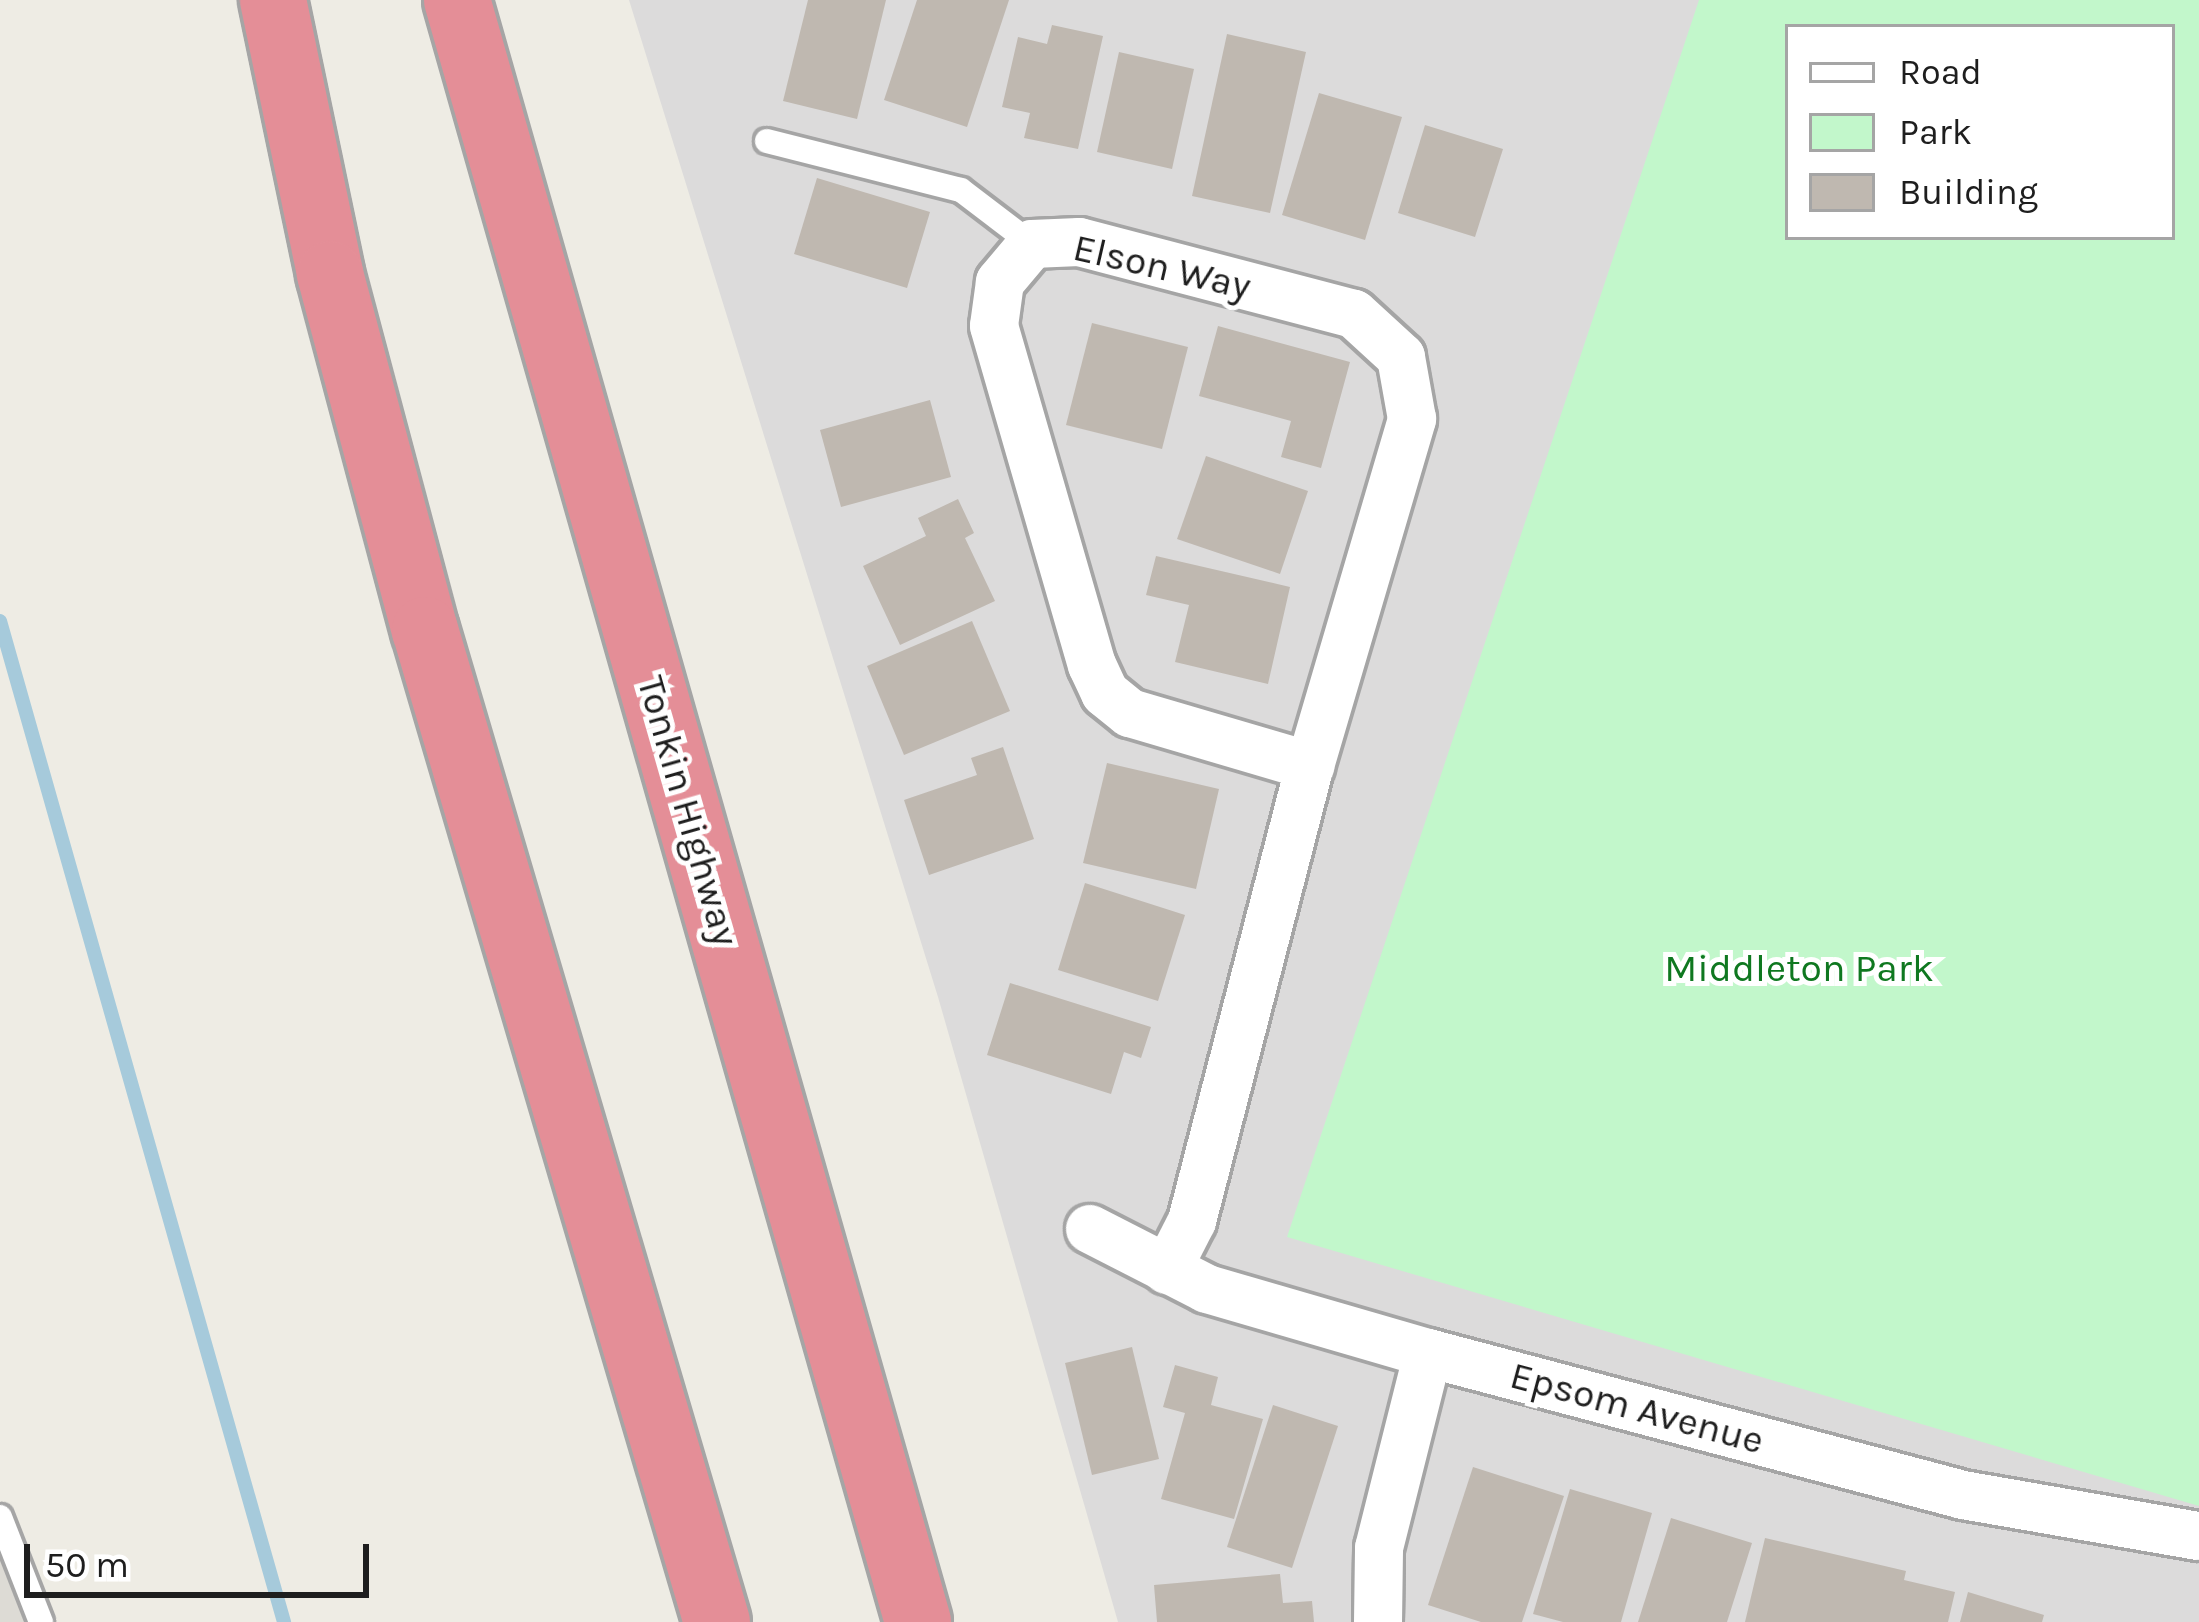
<!DOCTYPE html>
<html>
<head>
<meta charset="utf-8">
<style>
	body { margin:0 }
	#map { position:relative; width:2199px; height:1622px; overflow:hidden; background:#eeece4; font-family:Karla,sans-serif }
	div>[style] { position:absolute }
	.residential>* { inset:0; background:#dcdbdb }
	.airport>* { inset:0; background:#dddbd5 }
	.park>* { inset:0; background:#c2f7cb }
	.stream>* { height:14px; margin:-7px; padding:0 7px; transform-origin:7px; border-radius:7px; background:#a6cadb }
	.building>* { inset:0; background:#bfb8b0 }
	.roads { filter:drop-shadow(3px 0 #a5a5a5) drop-shadow(-3px 0 #a5a5a5) drop-shadow(0 3px #a5a5a5) drop-shadow(0 -3px #a5a5a5) }
	.lane>* { height:24px; margin:-12px; padding:0 12px; transform-origin:12px; border-radius:12px; background:#fff }
	.street>* { height:48px; margin:-24px; padding:0 24px; transform-origin:24px; border-radius:24px; background:#fff }
	.highway>* { height:66px; margin:-33px; padding:0 33px; transform-origin:33px; border-radius:33px; background:#e48e97 }
	span { translate:-50% -50%; white-space:nowrap; text-align:center; line-height:1.15; -webkit-text-stroke:10px #fff; paint-order:stroke }
	.street-label { font-size:39px; color:#1e1e1e }
	.park-label { font-size:39px; color:#0f7820 }
	.legend { position:absolute; left:1785px; top:24px; width:390px; height:216px; box-sizing:border-box; background:#fff; border:3px solid #a5a5a5; margin:0; padding:15px 21px; list-style:none; font-size:36px; color:#1e1e1e }
	.legend li { display:flex; align-items:center; gap:24px; height:60px }
	.legend b { width:60px; border:3px solid #a5a5a5 }
	.scale { position:absolute; left:24px; top:1544px; width:345px; height:54px; box-sizing:border-box; border:6px solid #1e1e1e; border-top:0; padding-left:15px; font-size:36px; line-height:42px; white-space:nowrap; color:#1e1e1e; -webkit-text-stroke:9px #fff; paint-order:stroke }
</style>
</head>
<body>
<div id="map">
	<div class="residential">
		<div style="clip-path:polygon(evenodd,629px 0,2199px 0,2199px 1622px,1118px 1622px,938px 997px,629px 0,1788px 27px,2172px 27px,2172px 237px,1788px 237px,1788px 27px)"></div>
	</div>
	<div class="airport">
		<div style="clip-path:polygon(0 1514px,40px 1622px,0 1622px)"></div>
	</div>
	<div class="park">
		<div style="clip-path:polygon(evenodd,1699px 0,2199px 0,2199px 1506px,1287px 1237px,1699px 0,1788px 27px,2172px 27px,2172px 237px,1788px 237px,1788px 27px)"></div>
	</div>
	<div class="stream">
		<div style="left:0;top:621px;width:1041px;rotate:74.16deg"></div>
	</div>
	<div class="building">
		<div style="clip-path:polygon(808px 0,886px 0,857px 119px,783px 101px)"></div>
		<div style="clip-path:polygon(917px 0,1009px 0,967px 127px,884px 100px)"></div>
		<div style="clip-path:polygon(1052px 25px,1103px 36px,1078px 149px,1024px 138px,1030px 113px,1002px 107px,1018px 37px,1047px 44px)"></div>
		<div style="clip-path:polygon(1227px 34px,1306px 52px,1270px 213px,1192px 196px)"></div>
		<div style="clip-path:polygon(1119px 52px,1194px 69px,1172px 169px,1097px 152px)"></div>
		<div style="clip-path:polygon(1319px 93px,1402px 117px,1365px 240px,1282px 215px)"></div>
		<div style="clip-path:polygon(1425px 125px,1503px 149px,1475px 237px,1398px 213px)"></div>
		<div style="clip-path:polygon(817px 178px,930px 212px,907px 288px,794px 254px)"></div>
		<div style="clip-path:polygon(1092px 323px,1188px 347px,1162px 449px,1066px 425px)"></div>
		<div style="clip-path:polygon(1218px 326px,1350px 362px,1321px 468px,1281px 457px,1291px 421px,1199px 396px)"></div>
		<div style="clip-path:polygon(930px 400px,951px 477px,841px 507px,820px 430px)"></div>
		<div style="clip-path:polygon(1206px 456px,1308px 491px,1280px 574px,1177px 539px)"></div>
		<div style="clip-path:polygon(958px 499px,974px 533px,965px 538px,995px 601px,900px 645px,863px 566px,926px 536px,918px 518px)"></div>
		<div style="clip-path:polygon(1156px 556px,1290px 587px,1268px 684px,1175px 662px,1189px 605px,1146px 595px)"></div>
		<div style="clip-path:polygon(972px 621px,1010px 711px,904px 755px,867px 666px)"></div>
		<div style="clip-path:polygon(1003px 747px,1034px 839px,929px 875px,904px 800px,977px 775px,971px 758px)"></div>
		<div style="clip-path:polygon(1107px 763px,1219px 789px,1196px 889px,1083px 863px)"></div>
		<div style="clip-path:polygon(1085px 883px,1185px 915px,1158px 1001px,1058px 970px)"></div>
		<div style="clip-path:polygon(1010px 983px,1151px 1027px,1141px 1058px,1124px 1052px,1111px 1094px,987px 1055px)"></div>
		<div style="clip-path:polygon(1132px 1347px,1159px 1459px,1092px 1475px,1065px 1363px)"></div>
		<div style="clip-path:polygon(1175px 1365px,1218px 1377px,1211px 1405px,1263px 1419px,1234px 1519px,1161px 1499px,1185px 1413px,1163px 1407px)"></div>
		<div style="clip-path:polygon(1273px 1405px,1338px 1426px,1292px 1568px,1227px 1547px)"></div>
		<div style="clip-path:polygon(1473px 1467px,1564px 1496px,1522px 1622px,1481px 1622px,1428px 1605px)"></div>
		<div style="clip-path:polygon(1570px 1489px,1652px 1513px,1621px 1622px,1563px 1622px,1533px 1614px)"></div>
		<div style="clip-path:polygon(1671px 1518px,1752px 1543px,1727px 1622px,1638px 1622px)"></div>
		<div style="clip-path:polygon(1765px 1538px,1906px 1571px,1904px 1580px,1955px 1592px,1948px 1622px,1745px 1622px)"></div>
		<div style="clip-path:polygon(1280px 1574px,1283px 1603px,1312px 1601px,1314px 1622px,1157px 1622px,1154px 1585px)"></div>
		<div style="clip-path:polygon(1968px 1592px,2044px 1615px,2042px 1622px,1960px 1622px)"></div>
	</div>
	<div class="roads">
		<div class="lane">
			<div style="left:767px;top:141px;width:200px;rotate:14.2deg"></div>
			<div style="left:961px;top:190px;width:89px;rotate:37.3deg"></div>
			<div style="left:0;top:1517px;width:113px;rotate:68.7deg"></div>
		</div>
		<div class="street">
			<div style="left:1090px;top:1229px;width:131px;rotate:27.1deg"></div>
			<div style="left:1207px;top:1289px;width:230px;rotate:16.2deg"></div>
			<div style="left:1428px;top:1353px;width:554px;rotate:14.86deg"></div>
			<div style="left:1963px;top:1495px;width:240px;rotate:9.9deg"></div>
			<div style="left:1167px;top:1270px;width:55px;rotate:-63deg"></div>
			<div style="left:1192px;top:1221px;width:470px;rotate:-75.5deg"></div>
			<div style="left:1310px;top:766px;width:362px;rotate:-73.6deg"></div>
			<div style="left:1412px;top:419px;width:63px;rotate:-100.1deg"></div>
			<div style="left:1401px;top:357px;width:64px;rotate:-137.5deg"></div>
			<div style="left:1354px;top:314px;width:284px;rotate:-165.3deg"></div>
			<div style="left:1079px;top:242px;width:47px;rotate:177.6deg"></div>
			<div style="left:1032px;top:244px;width:50px;rotate:130.1deg"></div>
			<div style="left:1000px;top:282px;width:44px;rotate:97.8deg"></div>
			<div style="left:994px;top:326px;width:353px;rotate:73.9deg"></div>
			<div style="left:1092px;top:665px;width:31px;rotate:65deg"></div>
			<div style="left:1105px;top:693px;width:32px;rotate:39deg"></div>
			<div style="left:1130px;top:713px;width:188px;rotate:16.4deg"></div>
			<div style="left:1378px;top:1622px;width:74px;rotate:-89.2deg"></div>
			<div style="left:1379px;top:1548px;width:201px;rotate:-75.9deg"></div>
		</div>
		<div class="highway">
			<div style="left:273px;top:0;width:280px;rotate:78.2deg"></div>
			<div style="left:330px;top:274px;width:368px;rotate:75.1deg"></div>
			<div style="left:425px;top:630px;width:1034px;rotate:73.6deg"></div>
			<div style="left:457px;top:0;width:1686px;rotate:74.13deg"></div>
		</div>
	</div>
	<div class="street-label">
		<span style="left:1162px;top:267px;rotate:13deg">Elson Way</span>
		<span style="left:688px;top:811px;rotate:74deg">Tonkin Highway</span>
		<span style="left:1637px;top:1408px;rotate:15deg">Epsom Avenue</span>
	</div>
	<div class="park-label">
		<span style="left:1799px;top:968px">Middleton Park</span>
	</div>
	<ul class="legend">
	<li><b style="height:15px;background:#fff"></b>Road</li>
	<li><b style="height:33px;background:#c2f7cb"></b>Park</li>
	<li><b style="height:33px;background:#bfb8b0"></b>Building</li>
	</ul>
	<div class="scale">50 m</div>
</div>
</body>
</html>
